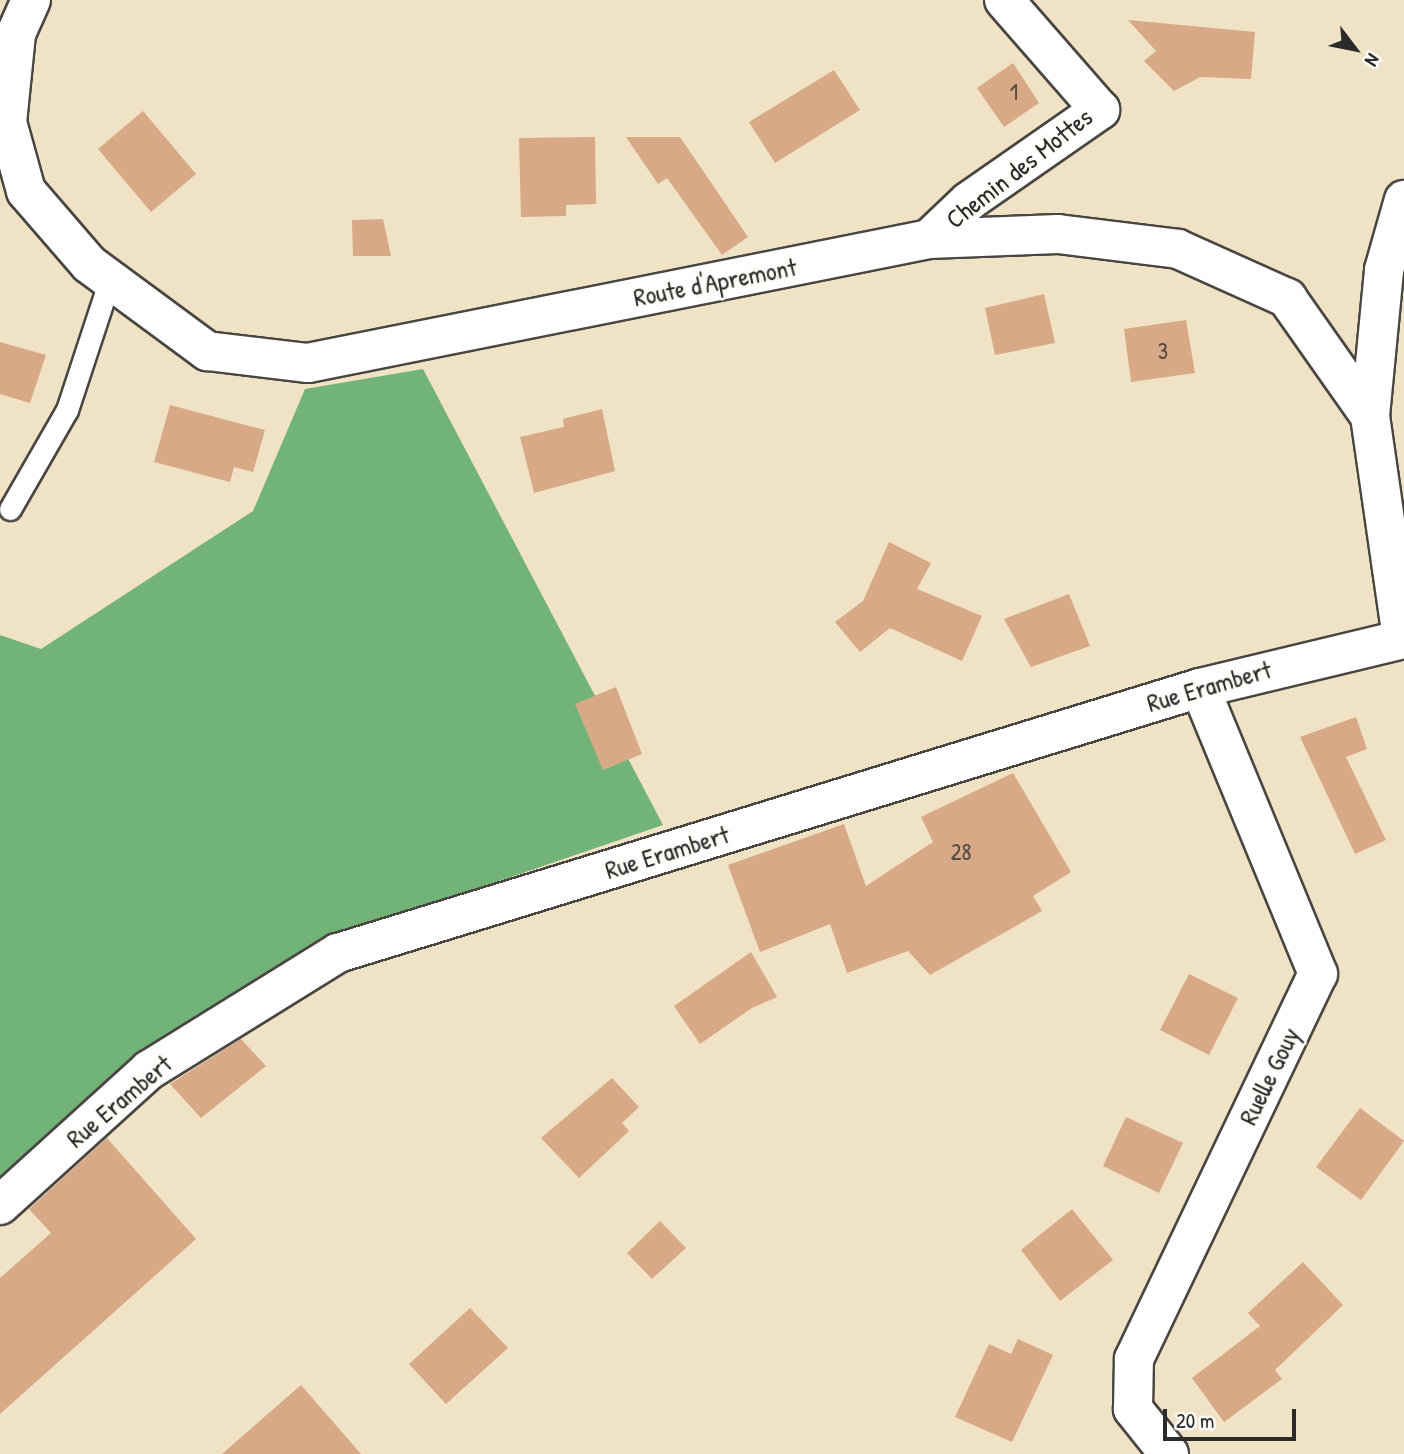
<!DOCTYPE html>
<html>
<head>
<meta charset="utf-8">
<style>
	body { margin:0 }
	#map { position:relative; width:1404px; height:1454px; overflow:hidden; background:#f0e2c4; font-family:"Patrick Hand",sans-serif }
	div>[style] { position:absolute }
	.forest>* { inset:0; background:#72b478 }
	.building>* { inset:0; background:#d7a987 }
	.roads { filter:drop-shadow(2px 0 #494642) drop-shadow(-2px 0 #494642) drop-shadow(0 2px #494642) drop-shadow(0 -2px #494642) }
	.lane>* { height:21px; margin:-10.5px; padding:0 10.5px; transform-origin:10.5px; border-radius:10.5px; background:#fff }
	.street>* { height:38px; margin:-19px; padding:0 19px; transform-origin:19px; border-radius:19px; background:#fff }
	span { translate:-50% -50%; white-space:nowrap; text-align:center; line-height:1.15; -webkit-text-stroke:5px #fdfcf7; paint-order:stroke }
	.number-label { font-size:23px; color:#564a42 }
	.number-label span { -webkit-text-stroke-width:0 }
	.street-label { font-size:26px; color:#2b2b2b }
	.north { position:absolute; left:1320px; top:14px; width:70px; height:70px; -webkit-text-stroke:5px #fdfcf7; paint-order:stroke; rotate:122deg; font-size:19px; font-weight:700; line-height:28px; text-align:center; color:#2b2b2b }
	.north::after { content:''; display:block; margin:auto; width:24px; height:32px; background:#2b2b2b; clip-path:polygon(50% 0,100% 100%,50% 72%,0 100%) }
	.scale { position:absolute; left:1163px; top:1409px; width:133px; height:32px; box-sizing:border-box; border:4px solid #2b2b2b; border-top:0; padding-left:9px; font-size:21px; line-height:24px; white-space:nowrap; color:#2b2b2b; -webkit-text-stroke:5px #fdfcf7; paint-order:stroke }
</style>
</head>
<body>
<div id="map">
	<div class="forest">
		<div style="clip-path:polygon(423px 369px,663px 825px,327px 940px,0 1193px,0 635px,41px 649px,253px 511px,305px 389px)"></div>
	</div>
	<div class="building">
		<div style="clip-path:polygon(1128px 20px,1255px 32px,1251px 79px,1200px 77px,1174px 91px,1144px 61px,1156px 51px)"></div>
		<div style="clip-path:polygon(1013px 63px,1039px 103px,1004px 127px,977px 88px)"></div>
		<div style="clip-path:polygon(834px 70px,860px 110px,775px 163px,749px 122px)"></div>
		<div style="clip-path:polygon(143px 111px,196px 174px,151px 212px,98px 149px)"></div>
		<div style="clip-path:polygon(595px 137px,596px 204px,566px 205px,566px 216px,521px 217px,519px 138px)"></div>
		<div style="clip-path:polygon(626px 137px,680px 137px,748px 237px,722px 255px,667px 178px,658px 184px)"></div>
		<div style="clip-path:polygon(383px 219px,391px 256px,353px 256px,352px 220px)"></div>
		<div style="clip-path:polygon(1044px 294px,1055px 343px,995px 355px,985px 308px)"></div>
		<div style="clip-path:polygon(1186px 320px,1195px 373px,1131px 382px,1124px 329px)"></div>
		<div style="clip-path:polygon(0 342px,46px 355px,30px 403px,0 394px)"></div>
		<div style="clip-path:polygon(170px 405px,265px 430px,253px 472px,234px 467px,230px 482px,154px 462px)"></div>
		<div style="clip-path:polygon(602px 409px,615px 471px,534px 493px,520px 437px,564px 427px,563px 419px)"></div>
		<div style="clip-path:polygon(889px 542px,931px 563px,917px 589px,982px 616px,962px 661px,890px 628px,860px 652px,835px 622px,863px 601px)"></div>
		<div style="clip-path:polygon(1069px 594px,1090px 646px,1031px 667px,1004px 619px)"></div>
		<div style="clip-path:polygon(616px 687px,642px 754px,603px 770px,575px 704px)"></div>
		<div style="clip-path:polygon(1356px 717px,1367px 749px,1346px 757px,1386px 840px,1355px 854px,1300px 737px)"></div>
		<div style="clip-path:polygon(1013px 773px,1071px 872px,1033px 896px,1042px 911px,930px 975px,908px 951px,847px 973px,830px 924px,760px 952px,728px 865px,844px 824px,866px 886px,933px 842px,921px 817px)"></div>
		<div style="clip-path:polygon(751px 952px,777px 997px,752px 1008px,700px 1044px,674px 1006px)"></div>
		<div style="clip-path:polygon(1189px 974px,1238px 998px,1209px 1055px,1160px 1030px)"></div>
		<div style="clip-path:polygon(241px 1039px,266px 1066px,201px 1118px,170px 1084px)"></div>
		<div style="clip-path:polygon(612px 1078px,639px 1107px,622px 1123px,629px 1131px,579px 1178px,541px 1138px)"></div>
		<div style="clip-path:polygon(1360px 1108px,1404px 1141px,1361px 1200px,1316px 1167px)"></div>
		<div style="clip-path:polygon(1126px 1117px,1183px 1143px,1159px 1193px,1103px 1166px)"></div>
		<div style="clip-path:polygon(107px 1138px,196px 1239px,0 1414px,0 1278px,51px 1233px,29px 1209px)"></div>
		<div style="clip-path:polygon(1072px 1209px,1113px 1260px,1060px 1301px,1021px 1250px)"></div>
		<div style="clip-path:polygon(660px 1221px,686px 1248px,652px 1279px,627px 1253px)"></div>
		<div style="clip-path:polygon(1303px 1262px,1343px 1305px,1275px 1370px,1282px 1379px,1224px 1422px,1192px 1378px,1260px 1326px,1248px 1313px)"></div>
		<div style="clip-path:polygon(470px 1308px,508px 1348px,446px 1404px,409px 1364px)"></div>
		<div style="clip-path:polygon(1018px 1339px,1053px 1355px,1012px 1442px,955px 1417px,989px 1344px,1011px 1354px)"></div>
		<div style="clip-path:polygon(301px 1385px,361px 1454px,222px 1454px)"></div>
	</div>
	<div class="roads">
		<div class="lane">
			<div style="left:10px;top:509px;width:114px;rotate:-60.1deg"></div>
			<div style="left:67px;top:410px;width:138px;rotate:-71.8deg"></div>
		</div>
		<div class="street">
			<div style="left:31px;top:0;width:37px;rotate:114deg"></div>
			<div style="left:16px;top:34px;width:88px;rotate:95.8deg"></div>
			<div style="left:7px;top:122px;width:72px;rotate:74.6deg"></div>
			<div style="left:26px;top:191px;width:96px;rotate:49.2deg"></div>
			<div style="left:89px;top:264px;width:147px;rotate:36.4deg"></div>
			<div style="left:207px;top:351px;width:102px;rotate:6.8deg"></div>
			<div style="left:308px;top:363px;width:633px;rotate:-11.29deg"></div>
			<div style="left:929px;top:239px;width:129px;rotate:-2.2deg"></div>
			<div style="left:1058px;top:234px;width:121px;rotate:7.1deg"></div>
			<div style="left:1178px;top:249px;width:120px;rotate:24.2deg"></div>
			<div style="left:1287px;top:298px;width:144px;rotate:54.9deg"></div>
			<div style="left:1370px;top:416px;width:225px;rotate:81.8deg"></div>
			<div style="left:929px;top:239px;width:55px;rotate:-43.5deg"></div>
			<div style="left:969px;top:201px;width:160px;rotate:-34.8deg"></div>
			<div style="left:1100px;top:110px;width:146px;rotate:-131.1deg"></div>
			<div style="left:1370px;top:416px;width:147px;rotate:-84.5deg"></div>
			<div style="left:1384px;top:270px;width:73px;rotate:-74.1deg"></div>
			<div style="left:0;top:1205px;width:201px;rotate:-42.2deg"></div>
			<div style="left:149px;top:1070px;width:222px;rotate:-31.8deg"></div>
			<div style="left:338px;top:953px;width:902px;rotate:-17.09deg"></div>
			<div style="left:1200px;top:688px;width:210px;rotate:-13.5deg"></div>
			<div style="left:1169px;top:1454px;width:58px;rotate:-128.7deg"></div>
			<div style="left:1133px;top:1409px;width:50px;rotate:-88.9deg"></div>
			<div style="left:1134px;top:1359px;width:427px;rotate:-64.5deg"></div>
			<div style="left:1318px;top:974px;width:309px;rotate:-112.4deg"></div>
		</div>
	</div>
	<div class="number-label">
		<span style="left:1014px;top:92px">1</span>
		<span style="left:1163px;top:351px">3</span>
		<span style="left:961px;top:852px">28</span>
	</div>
	<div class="street-label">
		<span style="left:1019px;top:168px;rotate:-38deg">Chemin des Mottes</span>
		<span style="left:715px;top:282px;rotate:-11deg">Route d'Apremont</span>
		<span style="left:1209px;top:686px;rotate:-16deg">Rue Erambert</span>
		<span style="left:667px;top:852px;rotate:-17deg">Rue Erambert</span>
		<span style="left:1269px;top:1076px;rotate:-64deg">Ruelle Gouy</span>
		<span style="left:119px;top:1101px;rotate:-40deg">Rue Erambert</span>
	</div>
	<div class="north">N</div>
	<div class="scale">20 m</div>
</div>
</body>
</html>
